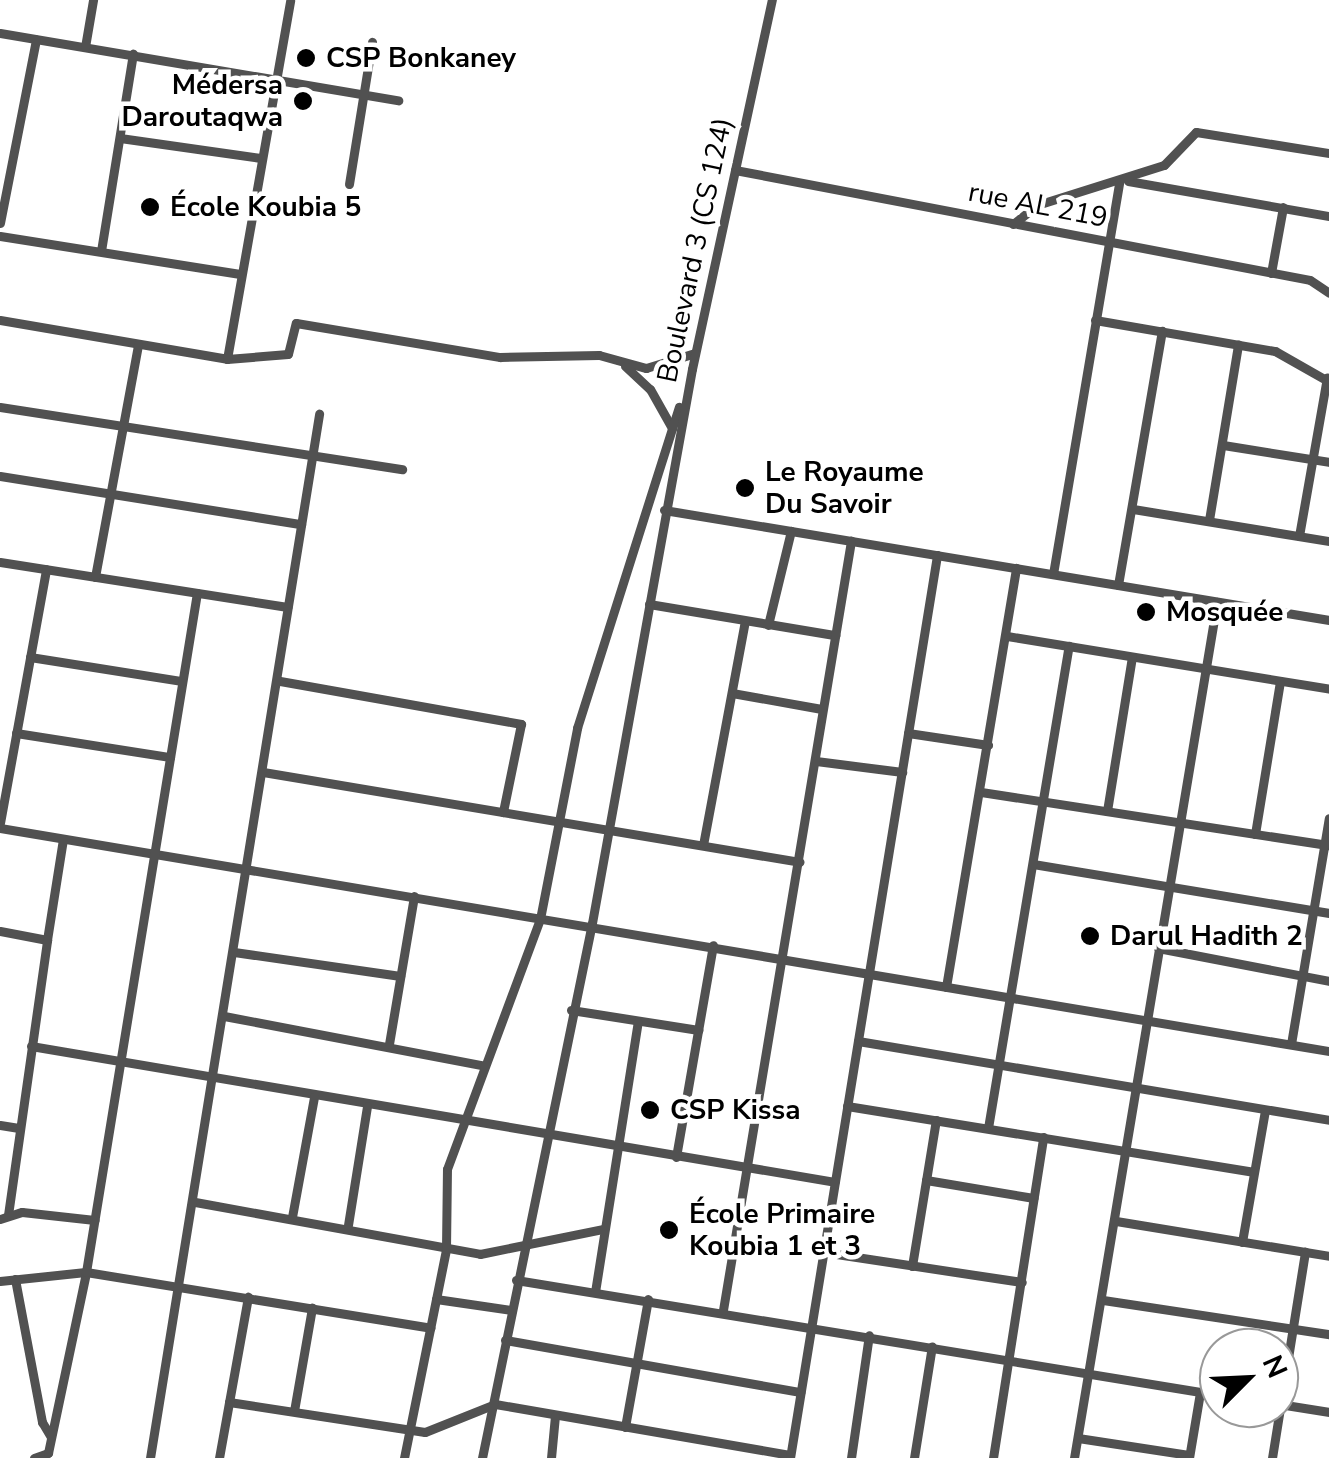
<!DOCTYPE html>
<html>
<head>
<meta charset="utf-8">
<style>
	body { margin:0 }
	#map { position:relative; width:1329px; height:1458px; overflow:hidden; background:#fff; font-family:"Nunito Sans",sans-serif }
	div>[style] { position:absolute }
	.minor>* { height:9px; margin:-4.5px; padding:0 4.5px; transform-origin:4.5px; border-radius:4.5px; background:#515151 }
	.dots>* { width:28px; height:28px; translate:-50% -50%; box-sizing:border-box; border:5px solid #fff; border-radius:50% }
	span { translate:-50% -50%; white-space:nowrap; text-align:center; line-height:1.15; -webkit-text-stroke:9px #fff; paint-order:stroke }
	.poi-label { font-size:28px; color:#000; font-weight:700 }
	.left { translate:0 -50%; text-align:left }
	.right { translate:-100% -50%; text-align:right }
	.street-label { font-size:28px; color:#000 }
	.north { position:absolute; left:1199px; top:1328px; width:100px; height:100px; box-sizing:border-box; background:#fff; border:2px solid #999; border-radius:50%; rotate:66deg; font-size:28px; font-weight:700; line-height:40px; text-align:center; color:#000 }
	.north::after { content:''; display:block; margin:auto; width:35px; height:45px; background:#000; clip-path:polygon(50% 0,100% 100%,50% 72%,0 100%) }
</style>
</head>
<body>
<div id="map">
	<div class="minor">
		<div style="left:0;top:33px;width:404px;rotate:9.6deg"></div>
		<div style="left:85px;top:47px;width:48px;rotate:-80.3deg"></div>
		<div style="left:120px;top:138px;width:142px;rotate:8.1deg"></div>
		<div style="left:735px;top:170px;width:585px;rotate:10.83deg"></div>
		<div style="left:1310px;top:280px;width:23px;rotate:34deg"></div>
		<div style="left:1128px;top:181px;width:204px;rotate:9.9deg"></div>
		<div style="left:349px;top:184px;width:144px;rotate:-80.8deg"></div>
		<div style="left:0;top:223px;width:187px;rotate:-78.9deg"></div>
		<div style="left:1013px;top:224px;width:31px;rotate:-38deg"></div>
		<div style="left:1037px;top:205px;width:133px;rotate:-17.5deg"></div>
		<div style="left:1164px;top:165px;width:46px;rotate:-45.9deg"></div>
		<div style="left:1196px;top:132px;width:135px;rotate:9deg"></div>
		<div style="left:0;top:236px;width:243px;rotate:9deg"></div>
		<div style="left:101px;top:251px;width:200px;rotate:-80.8deg"></div>
		<div style="left:1271px;top:273px;width:67px;rotate:-79.7deg"></div>
		<div style="left:0;top:320px;width:230px;rotate:9.7deg"></div>
		<div style="left:227px;top:359px;width:61px;rotate:-4.7deg"></div>
		<div style="left:288px;top:354px;width:32px;rotate:-76deg"></div>
		<div style="left:296px;top:323px;width:207px;rotate:9.5deg"></div>
		<div style="left:500px;top:357px;width:99px;rotate:-1.2deg"></div>
		<div style="left:599px;top:355px;width:49px;rotate:15.5deg"></div>
		<div style="left:646px;top:368px;width:51px;rotate:-17deg"></div>
		<div style="left:1095px;top:320px;width:183px;rotate:9.8deg"></div>
		<div style="left:1275px;top:351px;width:59px;rotate:29.6deg"></div>
		<div style="left:227px;top:359px;width:364px;rotate:-80deg"></div>
		<div style="left:625px;top:366px;width:34px;rotate:43deg"></div>
		<div style="left:650px;top:389px;width:45px;rotate:60.6deg"></div>
		<div style="left:0;top:407px;width:407px;rotate:8.8deg"></div>
		<div style="left:1223px;top:445px;width:107px;rotate:9.1deg"></div>
		<div style="left:0;top:476px;width:305px;rotate:9.1deg"></div>
		<div style="left:1133px;top:509px;width:199px;rotate:9.3deg"></div>
		<div style="left:664px;top:510px;width:674px;rotate:9.39deg"></div>
		<div style="left:1209px;top:520px;width:178px;rotate:-80.6deg"></div>
		<div style="left:1299px;top:536px;width:161px;rotate:-80deg"></div>
		<div style="left:0;top:562px;width:291px;rotate:8.9deg"></div>
		<div style="left:1053px;top:574px;width:397px;rotate:-80.4deg"></div>
		<div style="left:95px;top:577px;width:236px;rotate:-79.5deg"></div>
		<div style="left:1118px;top:585px;width:258px;rotate:-80.2deg"></div>
		<div style="left:649px;top:604px;width:189px;rotate:9.5deg"></div>
		<div style="left:768px;top:625px;width:97px;rotate:-76.3deg"></div>
		<div style="left:1007px;top:636px;width:326px;rotate:9.3deg"></div>
		<div style="left:30px;top:657px;width:154px;rotate:9deg"></div>
		<div style="left:280px;top:681px;width:245px;rotate:10.1deg"></div>
		<div style="left:521px;top:724px;width:90px;rotate:101.6deg"></div>
		<div style="left:732px;top:693px;width:91px;rotate:10.1deg"></div>
		<div style="left:16px;top:733px;width:156px;rotate:8.9deg"></div>
		<div style="left:908px;top:733px;width:81px;rotate:8.5deg"></div>
		<div style="left:816px;top:761px;width:87px;rotate:7.3deg"></div>
		<div style="left:263px;top:772px;width:544px;rotate:9.51deg"></div>
		<div style="left:981px;top:792px;width:352px;rotate:8.7deg"></div>
		<div style="left:1107px;top:811px;width:156px;rotate:-80.8deg"></div>
		<div style="left:0;top:823px;width:258px;rotate:-79.7deg"></div>
		<div style="left:0;top:828px;width:1348px;rotate:9.53deg"></div>
		<div style="left:1255px;top:834px;width:155px;rotate:-80.7deg"></div>
		<div style="left:703px;top:845px;width:228px;rotate:-79.4deg"></div>
		<div style="left:1033px;top:864px;width:300px;rotate:9.4deg"></div>
		<div style="left:0;top:931px;width:48px;rotate:10.8deg"></div>
		<div style="left:47px;top:940px;width:102px;rotate:-81deg"></div>
		<div style="left:1158px;top:948px;width:174px;rotate:10.9deg"></div>
		<div style="left:234px;top:952px;width:168px;rotate:8.2deg"></div>
		<div style="left:946px;top:987px;width:425px;rotate:-80.5deg"></div>
		<div style="left:571px;top:1010px;width:129px;rotate:8.9deg"></div>
		<div style="left:224px;top:1016px;width:262px;rotate:10.8deg"></div>
		<div style="left:858px;top:1041px;width:478px;rotate:9.5deg"></div>
		<div style="left:389px;top:1044px;width:150px;rotate:-80.4deg"></div>
		<div style="left:1291px;top:1044px;width:229px;rotate:-80.5deg"></div>
		<div style="left:31px;top:1046px;width:815px;rotate:9.6deg"></div>
		<div style="left:847px;top:1106px;width:411px;rotate:9.2deg"></div>
		<div style="left:0;top:1125px;width:19px;rotate:9deg"></div>
		<div style="left:988px;top:1128px;width:489px;rotate:-80.5deg"></div>
		<div style="left:676px;top:1157px;width:215px;rotate:-80.1deg"></div>
		<div style="left:926px;top:1180px;width:109px;rotate:9.5deg"></div>
		<div style="left:195px;top:1202px;width:290px;rotate:10.3deg"></div>
		<div style="left:480px;top:1254px;width:126px;rotate:-11.5deg"></div>
		<div style="left:8px;top:1215px;width:278px;rotate:-81.9deg"></div>
		<div style="left:292px;top:1217px;width:122px;rotate:-79.6deg"></div>
		<div style="left:0;top:1219px;width:23px;rotate:-18deg"></div>
		<div style="left:22px;top:1212px;width:73px;rotate:6.3deg"></div>
		<div style="left:1116px;top:1221px;width:216px;rotate:9.3deg"></div>
		<div style="left:348px;top:1225px;width:120px;rotate:-80.9deg"></div>
		<div style="left:1242px;top:1242px;width:134px;rotate:-80.1deg"></div>
		<div style="left:823px;top:1252px;width:201px;rotate:8.6deg"></div>
		<div style="left:912px;top:1266px;width:148px;rotate:-80.7deg"></div>
		<div style="left:15px;top:1279px;width:146px;rotate:79.3deg"></div>
		<div style="left:42px;top:1422px;width:17px;rotate:59deg"></div>
		<div style="left:516px;top:1280px;width:712px;rotate:9.29deg"></div>
		<div style="left:0;top:1281px;width:86px;rotate:-6deg"></div>
		<div style="left:86px;top:1272px;width:349px;rotate:9.2deg"></div>
		<div style="left:595px;top:1292px;width:273px;rotate:-81deg"></div>
		<div style="left:436px;top:1299px;width:76px;rotate:8.3deg"></div>
		<div style="left:1103px;top:1300px;width:229px;rotate:8.6deg"></div>
		<div style="left:723px;top:1310px;width:780px;rotate:-80.55deg"></div>
		<div style="left:505px;top:1340px;width:300px;rotate:10deg"></div>
		<div style="left:229px;top:1402px;width:198px;rotate:8.7deg"></div>
		<div style="left:425px;top:1432px;width:75px;rotate:-21.8deg"></div>
		<div style="left:495px;top:1404px;width:299px;rotate:9.8deg"></div>
		<div style="left:1279px;top:1404px;width:51px;rotate:9.1deg"></div>
		<div style="left:294px;top:1411px;width:105px;rotate:-80.1deg"></div>
		<div style="left:625px;top:1427px;width:130px;rotate:-79.8deg"></div>
		<div style="left:1078px;top:1438px;width:112px;rotate:8.7deg"></div>
		<div style="left:34px;top:1458px;width:15px;rotate:-20deg"></div>
		<div style="left:48px;top:1453px;width:185px;rotate:-78.1deg"></div>
		<div style="left:86px;top:1272px;width:688px;rotate:-80.72deg"></div>
		<div style="left:150px;top:1458px;width:1058px;rotate:-80.8deg"></div>
		<div style="left:219px;top:1458px;width:164px;rotate:-79.8deg"></div>
		<div style="left:404px;top:1458px;width:213px;rotate:-78.6deg"></div>
		<div style="left:446px;top:1249px;width:80px;rotate:-89.3deg"></div>
		<div style="left:447px;top:1169px;width:267px;rotate:-69.6deg"></div>
		<div style="left:540px;top:919px;width:195px;rotate:-79deg"></div>
		<div style="left:577px;top:728px;width:337px;rotate:-72.4deg"></div>
		<div style="left:482px;top:1458px;width:546px;rotate:-78.38deg"></div>
		<div style="left:592px;top:923px;width:563px;rotate:-79.77deg"></div>
		<div style="left:692px;top:369px;width:378px;rotate:-77.8deg"></div>
		<div style="left:551px;top:1458px;width:42px;rotate:-84.6deg"></div>
		<div style="left:790px;top:1458px;width:915px;rotate:-80.75deg"></div>
		<div style="left:851px;top:1458px;width:124px;rotate:-81.7deg"></div>
		<div style="left:914px;top:1458px;width:113px;rotate:-80.9deg"></div>
		<div style="left:993px;top:1458px;width:325px;rotate:-81.1deg"></div>
		<div style="left:1074px;top:1458px;width:868px;rotate:-80.52deg"></div>
		<div style="left:1189px;top:1458px;width:67px;rotate:-80.5deg"></div>
		<div style="left:1272px;top:1458px;width:209px;rotate:-80.9deg"></div>
	</div>
	<div class="dots">
		<div style="left:306px;top:58px;background:#000"></div>
		<div style="left:303px;top:101px;background:#000"></div>
		<div style="left:150px;top:207px;background:#000"></div>
		<div style="left:745px;top:488px;background:#000"></div>
		<div style="left:1146px;top:612px;background:#000"></div>
		<div style="left:1090px;top:936px;background:#000"></div>
		<div style="left:650px;top:1110px;background:#000"></div>
		<div style="left:669px;top:1230px;background:#000"></div>
	</div>
	<div class="poi-label">
		<span class="left" style="left:326px;top:58px">CSP Bonkaney</span>
		<span class="right" style="left:283px;top:101px">Médersa<br>Daroutaqwa</span>
		<span class="left" style="left:170px;top:207px">École Koubia 5</span>
		<span class="left" style="left:765px;top:488px">Le Royaume<br>Du Savoir</span>
		<span class="left" style="left:1166px;top:612px">Mosquée</span>
		<span class="left" style="left:1110px;top:936px">Darul Hadith 2</span>
		<span class="left" style="left:670px;top:1110px">CSP Kissa</span>
		<span class="left" style="left:689px;top:1230px">École Primaire<br>Koubia 1 et 3</span>
	</div>
	<div class="street-label">
		<span style="left:1038px;top:205px;rotate:11deg">rue AL 219</span>
		<span style="left:695px;top:250px;rotate:-78deg">Boulevard 3 (CS 124)</span>
	</div>
	<div class="north">N</div>
</div>
</body>
</html>
